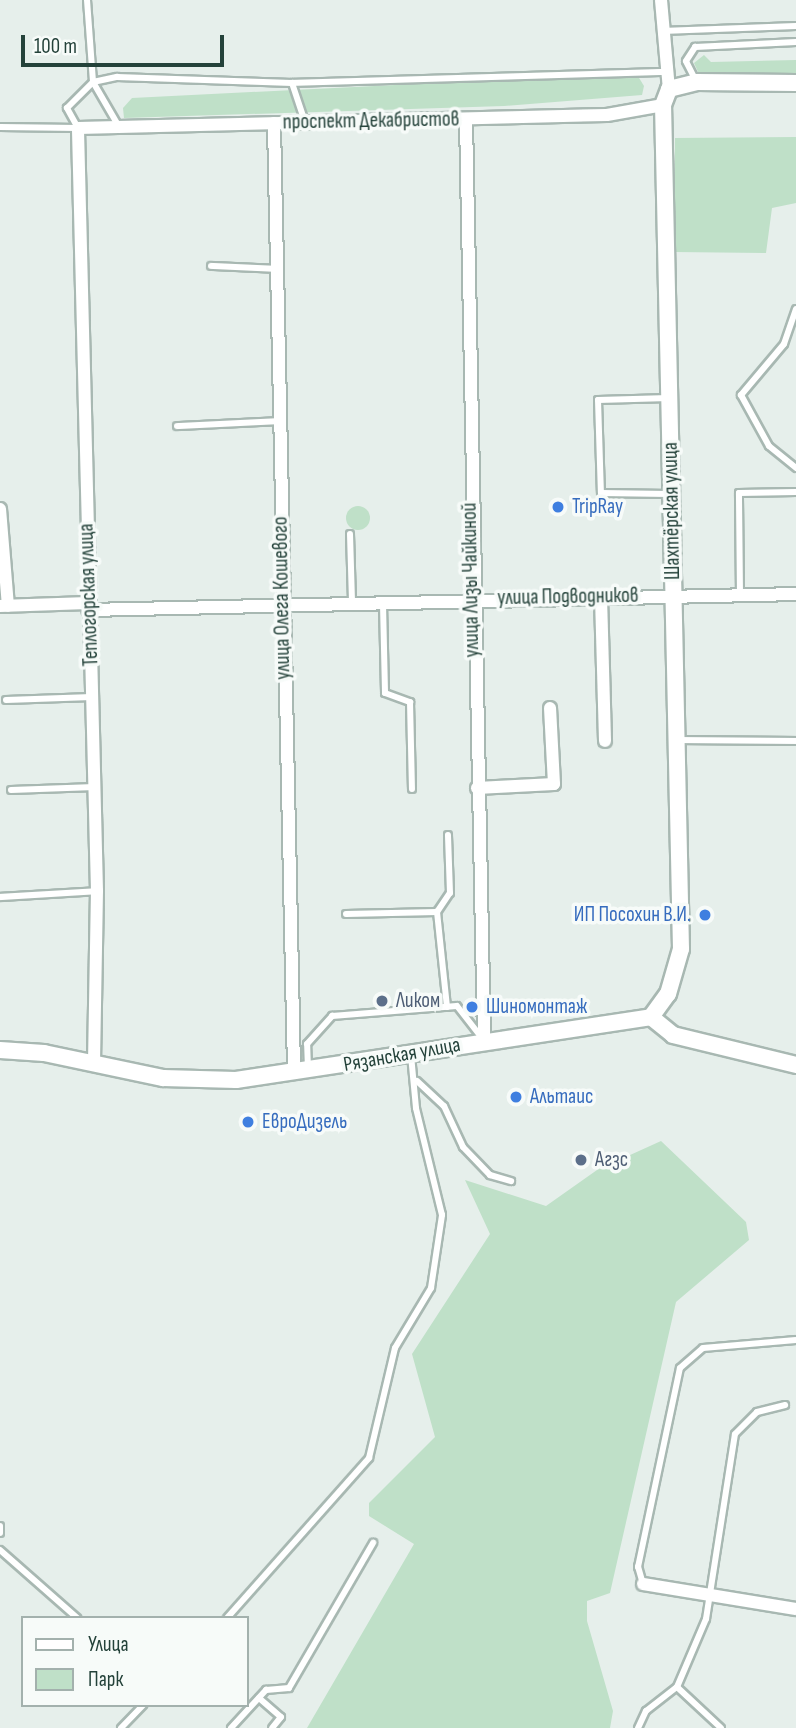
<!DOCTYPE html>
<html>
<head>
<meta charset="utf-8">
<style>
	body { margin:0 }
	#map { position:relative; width:796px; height:1728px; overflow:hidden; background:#e6efeb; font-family:"Sofia Sans Condensed",sans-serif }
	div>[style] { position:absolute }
	.green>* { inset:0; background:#bfe0c8 }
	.round { border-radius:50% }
	.roads { filter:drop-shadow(2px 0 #a8b8b2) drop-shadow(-2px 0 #a8b8b2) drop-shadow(0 2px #a8b8b2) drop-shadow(0 -2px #a8b8b2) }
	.lane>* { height:6px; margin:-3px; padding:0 3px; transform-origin:3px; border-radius:3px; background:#fff }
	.street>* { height:12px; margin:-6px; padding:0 6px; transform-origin:6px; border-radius:6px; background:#fff }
	.secondary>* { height:16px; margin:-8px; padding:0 8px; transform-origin:8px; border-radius:8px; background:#fff }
	.dots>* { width:19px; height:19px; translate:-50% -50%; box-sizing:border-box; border:4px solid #f7fbf9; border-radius:50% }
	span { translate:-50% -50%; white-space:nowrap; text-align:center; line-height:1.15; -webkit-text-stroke:7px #f7fbf9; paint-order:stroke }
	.street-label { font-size:21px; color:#24423a }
	.shop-label { font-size:21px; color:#366cbe }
	.left { translate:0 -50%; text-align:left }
	.right { translate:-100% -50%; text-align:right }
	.service-label { font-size:21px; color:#4e5e75 }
	.legend { position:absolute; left:21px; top:1616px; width:228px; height:91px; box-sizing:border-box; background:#f7fbf9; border:2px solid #a3b1ad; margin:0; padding:9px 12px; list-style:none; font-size:21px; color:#24423a }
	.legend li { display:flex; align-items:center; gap:14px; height:35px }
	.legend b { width:35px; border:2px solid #a3b1ad }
	.scale { position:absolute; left:21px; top:35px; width:203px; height:32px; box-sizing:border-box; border:4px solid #24423a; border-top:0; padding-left:9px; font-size:21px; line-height:24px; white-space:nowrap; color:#24423a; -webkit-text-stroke:5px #f7fbf9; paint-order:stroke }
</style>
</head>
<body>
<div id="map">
	<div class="green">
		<div style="clip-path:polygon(704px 55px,711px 62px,796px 60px,796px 74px,699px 74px,694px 63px)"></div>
		<div style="clip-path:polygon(636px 73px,644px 86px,642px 95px,504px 106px,124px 118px,123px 108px,132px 98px)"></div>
		<div style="clip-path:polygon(796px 137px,796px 203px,772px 208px,766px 253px,674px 252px,675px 138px)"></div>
		<div class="round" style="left:346px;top:506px;width:24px;height:24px"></div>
		<div style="clip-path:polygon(661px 1141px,746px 1222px,749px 1240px,676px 1302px,610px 1593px,587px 1601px,587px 1621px,613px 1711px,610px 1728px,307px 1728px,414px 1544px,369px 1516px,369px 1503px,435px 1437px,412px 1354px,490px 1234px,465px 1180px,546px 1206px,597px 1170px)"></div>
	</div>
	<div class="roads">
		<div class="lane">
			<div style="left:87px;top:0;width:82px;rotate:85.8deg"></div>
			<div style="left:93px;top:82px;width:50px;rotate:59.8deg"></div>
			<div style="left:662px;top:31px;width:134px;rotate:-2.1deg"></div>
			<div style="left:696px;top:81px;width:22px;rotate:-117deg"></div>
			<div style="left:686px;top:61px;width:17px;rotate:-57deg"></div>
			<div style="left:695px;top:47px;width:101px;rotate:-2.8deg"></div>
			<div style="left:292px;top:83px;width:41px;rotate:71.6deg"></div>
			<div style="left:0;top:127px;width:78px;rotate:0.7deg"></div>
			<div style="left:78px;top:128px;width:23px;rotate:-119deg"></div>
			<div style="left:67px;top:108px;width:37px;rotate:-45deg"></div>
			<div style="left:93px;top:82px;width:25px;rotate:-12deg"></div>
			<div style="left:117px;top:77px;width:175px;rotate:2deg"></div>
			<div style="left:292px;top:83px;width:374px;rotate:-1.7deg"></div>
			<div style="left:211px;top:266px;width:65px;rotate:2.6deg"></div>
			<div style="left:796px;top:309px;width:37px;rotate:109deg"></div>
			<div style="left:784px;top:344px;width:67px;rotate:130.1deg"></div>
			<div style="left:741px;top:395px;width:58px;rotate:61.2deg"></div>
			<div style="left:769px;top:446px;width:35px;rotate:39deg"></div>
			<div style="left:669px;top:398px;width:71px;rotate:178.4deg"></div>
			<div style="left:598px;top:400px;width:93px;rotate:88.2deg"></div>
			<div style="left:601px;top:493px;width:68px;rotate:0.8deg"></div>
			<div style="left:177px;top:426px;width:101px;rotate:-2.8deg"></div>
			<div style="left:350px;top:534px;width:69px;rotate:88.3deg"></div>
			<div style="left:740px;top:594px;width:101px;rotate:-90.6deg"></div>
			<div style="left:739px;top:493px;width:57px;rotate:-1deg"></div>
			<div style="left:383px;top:604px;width:89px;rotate:88.7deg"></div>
			<div style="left:385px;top:693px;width:27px;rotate:20deg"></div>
			<div style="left:410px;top:702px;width:87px;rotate:88.7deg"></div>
			<div style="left:6px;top:700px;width:86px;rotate:-2deg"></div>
			<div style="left:678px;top:740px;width:118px;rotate:0.5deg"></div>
			<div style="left:11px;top:790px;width:84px;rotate:-2deg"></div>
			<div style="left:0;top:897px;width:97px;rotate:-3.5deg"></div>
			<div style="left:346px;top:914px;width:91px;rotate:-1.3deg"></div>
			<div style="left:447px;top:1007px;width:96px;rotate:-96deg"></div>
			<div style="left:437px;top:912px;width:23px;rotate:-56deg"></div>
			<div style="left:450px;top:893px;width:58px;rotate:-92deg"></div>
			<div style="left:308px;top:1069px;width:25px;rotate:-92deg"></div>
			<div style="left:307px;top:1044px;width:38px;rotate:-48deg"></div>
			<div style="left:332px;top:1016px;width:125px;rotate:-4.6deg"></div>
			<div style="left:457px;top:1006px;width:39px;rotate:52deg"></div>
			<div style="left:417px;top:1081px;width:37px;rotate:43deg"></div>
			<div style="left:444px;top:1106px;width:45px;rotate:65.1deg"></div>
			<div style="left:463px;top:1147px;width:39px;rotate:46deg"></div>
			<div style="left:490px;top:1175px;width:22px;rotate:16deg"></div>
			<div style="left:0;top:1526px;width:7px;rotate:90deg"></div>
			<div style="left:0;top:1550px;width:103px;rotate:41.4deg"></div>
			<div style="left:643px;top:1584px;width:18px;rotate:-106deg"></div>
			<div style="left:638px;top:1567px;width:203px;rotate:-78.1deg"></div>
			<div style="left:680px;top:1368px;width:30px;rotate:-41deg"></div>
			<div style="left:703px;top:1348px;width:93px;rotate:-4.9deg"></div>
			<div style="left:227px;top:1618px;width:214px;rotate:-48.4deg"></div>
			<div style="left:369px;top:1458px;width:113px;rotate:-76.7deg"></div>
			<div style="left:395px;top:1348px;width:70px;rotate:-59deg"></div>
			<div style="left:431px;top:1288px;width:74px;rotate:-81.4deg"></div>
			<div style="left:442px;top:1215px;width:110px;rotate:-103.7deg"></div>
			<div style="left:416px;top:1108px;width:53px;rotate:-95.4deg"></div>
			<div style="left:677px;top:1687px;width:60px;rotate:43deg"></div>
			<div style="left:259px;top:1698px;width:29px;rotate:41deg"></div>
			<div style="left:281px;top:1717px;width:14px;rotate:129deg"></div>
			<div style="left:121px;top:1728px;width:32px;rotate:-46deg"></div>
			<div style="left:231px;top:1728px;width:52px;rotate:-47.4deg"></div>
			<div style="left:266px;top:1690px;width:23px;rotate:-5deg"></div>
			<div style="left:289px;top:1688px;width:168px;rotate:-59.9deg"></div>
			<div style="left:638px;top:1728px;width:19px;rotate:-65deg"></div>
			<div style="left:646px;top:1711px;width:39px;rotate:-38deg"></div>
			<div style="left:677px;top:1687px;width:74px;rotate:-66.9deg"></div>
			<div style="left:706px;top:1619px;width:187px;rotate:-81.1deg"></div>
			<div style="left:735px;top:1434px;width:31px;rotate:-45deg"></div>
			<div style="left:757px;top:1412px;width:29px;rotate:-14deg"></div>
		</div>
		<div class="street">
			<div style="left:661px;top:0;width:89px;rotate:84.9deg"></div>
			<div style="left:466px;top:119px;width:923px;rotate:88.88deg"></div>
			<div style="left:274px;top:123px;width:950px;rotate:88.79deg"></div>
			<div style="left:0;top:509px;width:97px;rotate:85.3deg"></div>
			<div style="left:601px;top:597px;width:144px;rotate:88.4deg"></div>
			<div style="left:0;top:606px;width:88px;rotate:-2deg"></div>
			<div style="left:88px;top:610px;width:708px;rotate:-1.29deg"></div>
			<div style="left:477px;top:788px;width:77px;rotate:-3deg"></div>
			<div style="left:554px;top:784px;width:76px;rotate:-93deg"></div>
			<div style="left:94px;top:1062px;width:171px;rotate:-89deg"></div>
			<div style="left:97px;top:891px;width:763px;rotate:-91.43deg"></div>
			<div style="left:78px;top:128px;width:529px;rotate:-1.41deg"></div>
			<div style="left:607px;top:115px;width:57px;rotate:-10.1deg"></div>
			<div style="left:643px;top:1584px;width:155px;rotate:9.3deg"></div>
		</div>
		<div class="secondary">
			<div style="left:651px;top:1017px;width:29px;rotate:-54deg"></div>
			<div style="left:668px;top:994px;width:47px;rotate:-73.9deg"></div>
			<div style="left:681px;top:949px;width:844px;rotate:-91.22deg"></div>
			<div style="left:663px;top:105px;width:17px;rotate:-69deg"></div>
			<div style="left:669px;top:89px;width:29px;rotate:-14deg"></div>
			<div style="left:697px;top:82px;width:99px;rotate:0.6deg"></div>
			<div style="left:0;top:1050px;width:44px;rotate:3.9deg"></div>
			<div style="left:44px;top:1053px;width:122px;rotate:11.9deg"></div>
			<div style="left:163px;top:1078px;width:73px;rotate:1.6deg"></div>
			<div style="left:236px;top:1080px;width:420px;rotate:-8.6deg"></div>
			<div style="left:651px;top:1017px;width:28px;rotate:39deg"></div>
			<div style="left:673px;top:1035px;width:127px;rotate:13.7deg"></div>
		</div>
	</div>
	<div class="dots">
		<div style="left:558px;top:507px;background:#3f7fe0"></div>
		<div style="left:705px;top:915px;background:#3f7fe0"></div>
		<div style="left:382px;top:1001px;background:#5c6f8a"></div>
		<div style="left:472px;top:1007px;background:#3f7fe0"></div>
		<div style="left:516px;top:1097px;background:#3f7fe0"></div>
		<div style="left:248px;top:1122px;background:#3f7fe0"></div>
		<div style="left:581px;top:1160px;background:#5c6f8a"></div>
	</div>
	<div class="street-label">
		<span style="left:371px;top:121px;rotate:-1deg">проспект Декабристов</span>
		<span style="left:672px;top:511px;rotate:-91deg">Шахтёрская улица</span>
		<span style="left:471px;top:580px;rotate:-91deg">улица Лизы Чайкиной</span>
		<span style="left:89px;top:595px;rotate:-92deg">Теплогорская улица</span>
		<span style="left:568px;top:597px;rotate:-1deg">улица Подводников</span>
		<span style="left:282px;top:598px;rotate:-91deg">улица Олега Кошевого</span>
		<span style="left:402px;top:1055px;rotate:-10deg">Рязанская улица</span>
	</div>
	<div class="shop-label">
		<span class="left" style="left:572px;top:507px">TripRay</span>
		<span class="right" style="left:691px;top:915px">ИП Посохин В.И.</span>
		<span class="left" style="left:486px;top:1007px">Шиномонтаж</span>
		<span class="left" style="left:530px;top:1097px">Альтаис</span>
		<span class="left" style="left:262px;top:1122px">ЕвроДизель</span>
	</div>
	<div class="service-label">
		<span class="left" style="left:396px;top:1001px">Ликом</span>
		<span class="left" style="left:595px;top:1160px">Агзс</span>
	</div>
	<ul class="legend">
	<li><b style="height:9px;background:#fff"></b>Улица</li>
	<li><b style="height:19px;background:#bfe0c8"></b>Парк</li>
	</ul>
	<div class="scale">100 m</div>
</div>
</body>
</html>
